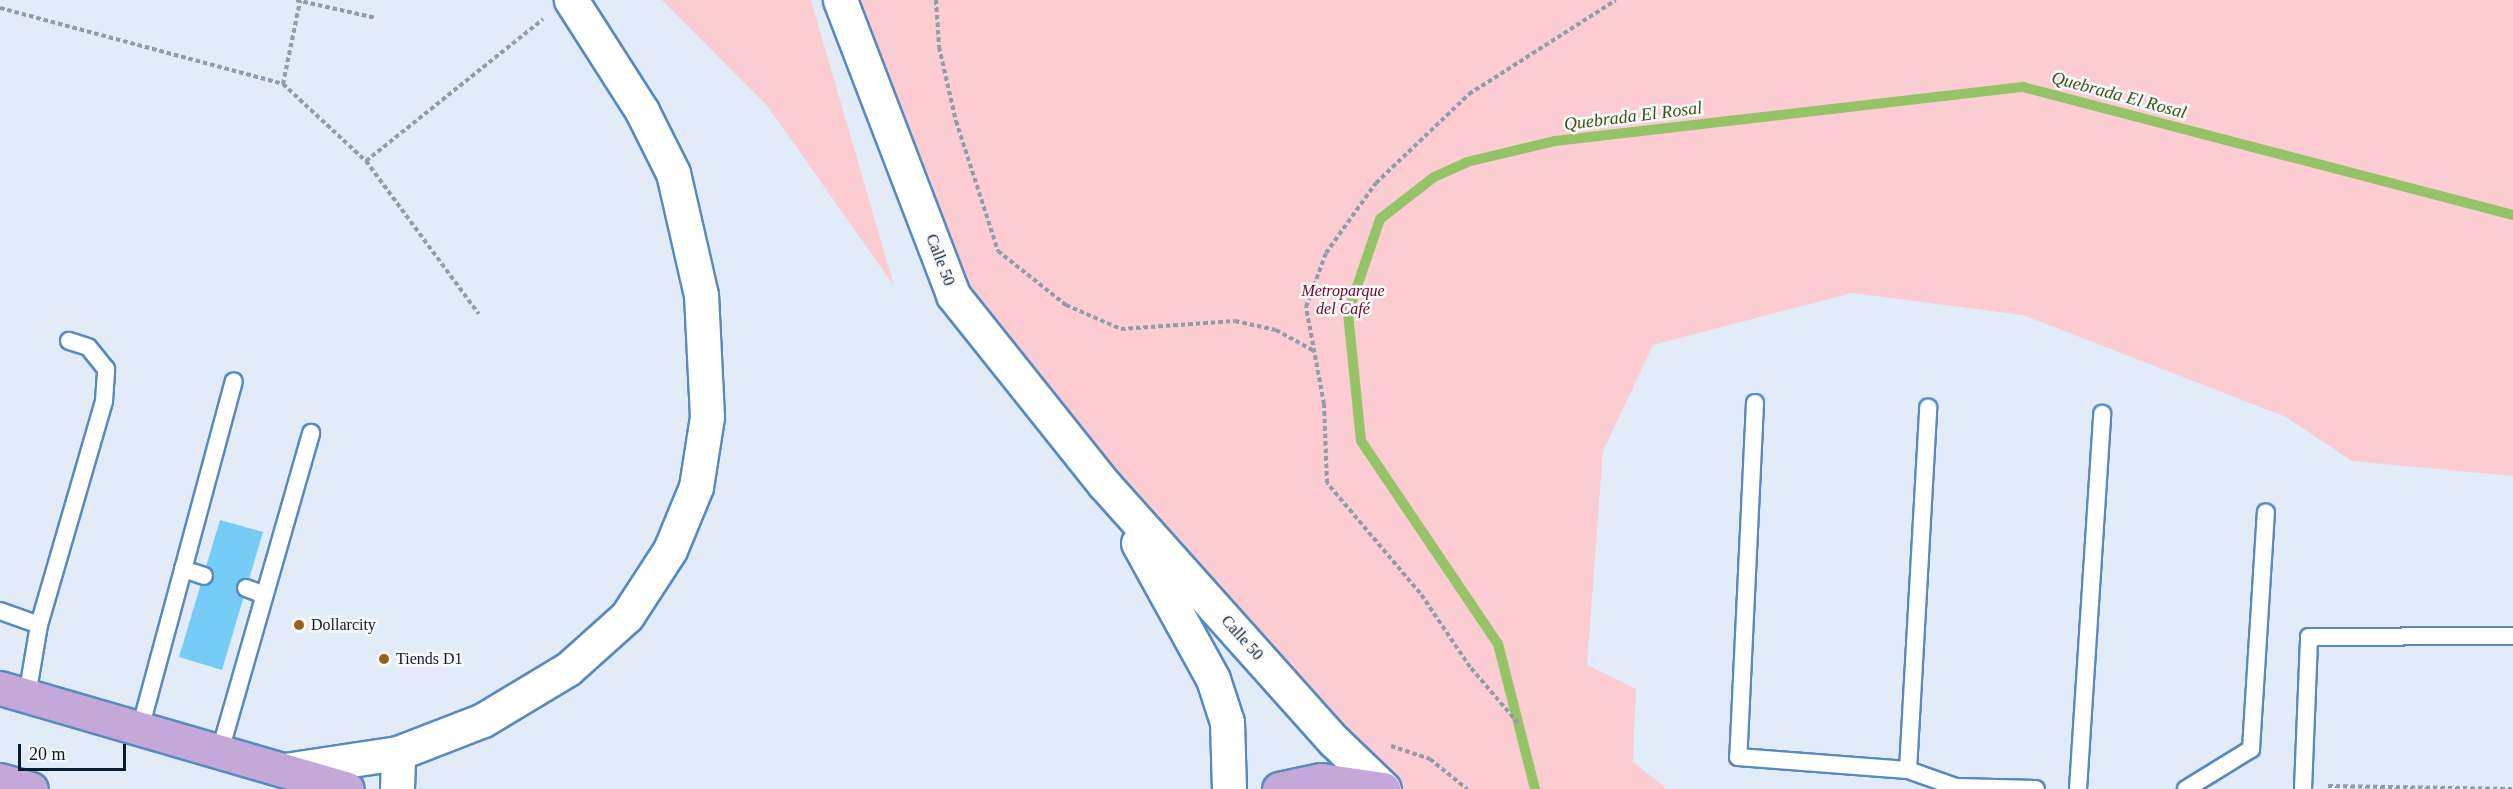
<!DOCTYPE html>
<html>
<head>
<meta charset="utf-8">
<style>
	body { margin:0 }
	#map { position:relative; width:2513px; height:789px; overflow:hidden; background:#e2ecf8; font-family:Georgia,serif }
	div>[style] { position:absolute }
	.green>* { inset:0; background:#fbccd1 }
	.stream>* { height:10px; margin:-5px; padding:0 5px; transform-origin:5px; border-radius:5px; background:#96c268 }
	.building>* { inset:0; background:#75ccf6 }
	.path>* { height:4px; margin-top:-2px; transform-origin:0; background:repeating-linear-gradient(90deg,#8f9cab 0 4.5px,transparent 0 7.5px) }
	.roads { filter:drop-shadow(2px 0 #588abe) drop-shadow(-2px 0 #588abe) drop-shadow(0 2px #588abe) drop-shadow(0 -2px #588abe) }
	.lane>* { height:16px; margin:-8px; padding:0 8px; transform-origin:8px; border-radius:8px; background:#fff }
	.street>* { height:33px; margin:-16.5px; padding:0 16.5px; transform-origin:16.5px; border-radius:16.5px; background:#fff }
	.secondary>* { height:33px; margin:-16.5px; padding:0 16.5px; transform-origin:16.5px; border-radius:16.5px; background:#fff }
	.primary>* { height:33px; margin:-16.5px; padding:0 16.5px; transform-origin:16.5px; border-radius:16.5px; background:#c5a8da }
	.dots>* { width:16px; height:16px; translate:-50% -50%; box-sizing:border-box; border:3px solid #f8f8f8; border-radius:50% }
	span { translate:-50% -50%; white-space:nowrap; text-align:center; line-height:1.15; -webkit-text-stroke:5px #f8f8f8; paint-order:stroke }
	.street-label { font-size:16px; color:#081c30 }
	.park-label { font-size:16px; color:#680727; font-style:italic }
	.poi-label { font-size:16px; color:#081c30 }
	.left { translate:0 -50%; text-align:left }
	.water-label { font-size:18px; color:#385415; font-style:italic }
	.scale { position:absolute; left:18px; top:744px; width:108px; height:27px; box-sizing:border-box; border:3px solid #081c30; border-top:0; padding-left:8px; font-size:18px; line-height:21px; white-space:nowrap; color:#081c30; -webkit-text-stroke:4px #f8f8f8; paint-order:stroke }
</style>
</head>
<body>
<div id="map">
	<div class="green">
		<div style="clip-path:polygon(662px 0,811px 0,894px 286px,769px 108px)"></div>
		<div style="clip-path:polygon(840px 0,2513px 0,2513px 476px,2352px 461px,2286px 417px,2023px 315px,1852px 293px,1653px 345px,1603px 451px,1587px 665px,1636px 689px,1633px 762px,1667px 789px,1279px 789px,1353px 781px,953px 295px)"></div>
	</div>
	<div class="stream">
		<div style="left:1535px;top:789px;width:150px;rotate:-104.3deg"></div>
		<div style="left:1498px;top:644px;width:245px;rotate:-124deg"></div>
		<div style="left:1361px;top:441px;width:129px;rotate:-95.8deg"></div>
		<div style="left:1348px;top:313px;width:99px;rotate:-71.2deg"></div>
		<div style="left:1380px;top:219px;width:68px;rotate:-37.9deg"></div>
		<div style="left:1434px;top:177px;width:36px;rotate:-24deg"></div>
		<div style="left:1467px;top:162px;width:90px;rotate:-13.4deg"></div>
		<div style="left:1555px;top:141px;width:471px;rotate:-6.6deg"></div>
		<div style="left:2023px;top:87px;width:506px;rotate:14.64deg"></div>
	</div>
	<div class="building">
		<div style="clip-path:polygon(220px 520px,263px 532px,222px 670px,179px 657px)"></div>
	</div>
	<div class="path">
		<div style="left:296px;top:0;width:82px;rotate:12.7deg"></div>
		<div style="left:936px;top:0;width:47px;rotate:86.3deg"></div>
		<div style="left:939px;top:47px;width:76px;rotate:77.1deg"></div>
		<div style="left:956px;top:121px;width:137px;rotate:72.1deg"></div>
		<div style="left:998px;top:251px;width:87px;rotate:38.5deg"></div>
		<div style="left:1066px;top:305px;width:60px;rotate:23.6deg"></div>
		<div style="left:1121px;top:329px;width:114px;rotate:-4deg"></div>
		<div style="left:1235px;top:321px;width:42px;rotate:12.4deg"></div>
		<div style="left:1276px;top:330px;width:43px;rotate:28.9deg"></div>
		<div style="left:0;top:8px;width:293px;rotate:15deg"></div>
		<div style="left:283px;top:84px;width:113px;rotate:42.9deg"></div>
		<div style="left:366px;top:161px;width:190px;rotate:53.6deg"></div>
		<div style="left:283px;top:84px;width:85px;rotate:-78.4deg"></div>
		<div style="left:366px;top:161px;width:227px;rotate:-38.7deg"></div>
		<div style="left:1518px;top:723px;width:74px;rotate:-130.6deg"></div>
		<div style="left:1470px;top:667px;width:89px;rotate:-124deg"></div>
		<div style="left:1420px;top:593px;width:144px;rotate:-130.2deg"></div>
		<div style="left:1327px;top:483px;width:79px;rotate:-92.2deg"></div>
		<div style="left:1324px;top:404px;width:99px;rotate:-100.5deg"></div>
		<div style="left:1306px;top:307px;width:58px;rotate:-69.7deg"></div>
		<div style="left:1326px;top:253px;width:86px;rotate:-54.5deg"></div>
		<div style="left:1376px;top:183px;width:129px;rotate:-43.7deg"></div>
		<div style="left:1469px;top:94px;width:174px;rotate:-32.6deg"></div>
		<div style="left:1391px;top:746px;width:41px;rotate:18.4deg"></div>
		<div style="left:1430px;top:759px;width:48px;rotate:39deg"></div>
		<div style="left:2328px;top:786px;width:185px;rotate:0.9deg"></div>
	</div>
	<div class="roads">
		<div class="lane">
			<div style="left:1755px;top:403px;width:354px;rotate:92.7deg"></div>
			<div style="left:1738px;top:757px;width:170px;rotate:4.4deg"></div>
			<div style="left:1908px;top:770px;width:51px;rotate:19.5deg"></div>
			<div style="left:1956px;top:787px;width:80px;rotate:1.4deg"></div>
			<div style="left:183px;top:569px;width:22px;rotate:18deg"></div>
			<div style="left:246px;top:588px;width:17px;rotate:21deg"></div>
			<div style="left:0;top:611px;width:41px;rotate:19.7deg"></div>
			<div style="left:39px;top:625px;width:72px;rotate:99.6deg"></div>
			<div style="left:39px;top:625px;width:233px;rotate:-73.8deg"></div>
			<div style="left:104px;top:401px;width:32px;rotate:-86deg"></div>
			<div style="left:106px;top:369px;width:28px;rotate:-129deg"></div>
			<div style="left:88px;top:347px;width:20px;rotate:-162deg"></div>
			<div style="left:140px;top:729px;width:360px;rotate:-74.9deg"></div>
			<div style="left:220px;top:751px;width:331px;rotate:-74deg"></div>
			<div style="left:1908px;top:770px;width:363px;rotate:-86.8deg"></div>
			<div style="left:2078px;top:789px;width:376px;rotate:-86.3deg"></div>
			<div style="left:2186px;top:789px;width:76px;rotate:-31.6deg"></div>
			<div style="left:2251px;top:749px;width:237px;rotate:-86.4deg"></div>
			<div style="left:2303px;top:789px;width:152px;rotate:-87.7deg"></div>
			<div style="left:2309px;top:637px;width:204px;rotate:-0.3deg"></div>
		</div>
		<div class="street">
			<div style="left:285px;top:770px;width:114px;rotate:-8.6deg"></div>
			<div style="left:398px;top:753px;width:91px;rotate:-21.2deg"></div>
			<div style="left:483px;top:720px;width:99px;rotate:-31deg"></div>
			<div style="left:568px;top:669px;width:79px;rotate:-41.9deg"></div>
			<div style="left:627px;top:616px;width:79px;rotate:-56.9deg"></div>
			<div style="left:670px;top:550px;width:68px;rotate:-67.6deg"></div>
			<div style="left:696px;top:487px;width:71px;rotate:-81.1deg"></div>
			<div style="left:707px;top:417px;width:122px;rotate:-92.8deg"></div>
			<div style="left:701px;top:295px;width:125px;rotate:-102.9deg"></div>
			<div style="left:673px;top:173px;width:69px;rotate:-116.6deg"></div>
			<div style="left:642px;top:111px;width:132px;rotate:-122.6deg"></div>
			<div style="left:397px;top:789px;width:36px;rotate:-88deg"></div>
		</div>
		<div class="secondary">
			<div style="left:840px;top:0;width:316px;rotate:69deg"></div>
			<div style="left:953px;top:295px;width:242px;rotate:51.4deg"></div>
			<div style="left:1104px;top:484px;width:345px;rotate:48.2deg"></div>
			<div style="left:1334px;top:741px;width:69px;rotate:43.8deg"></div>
			<div style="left:1138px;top:543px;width:155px;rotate:61.1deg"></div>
			<div style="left:1213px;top:679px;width:45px;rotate:72deg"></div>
			<div style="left:1227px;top:722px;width:67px;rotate:88.3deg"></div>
		</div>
		<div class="primary">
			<div style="left:0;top:688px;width:361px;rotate:16.2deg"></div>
			<div style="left:0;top:780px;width:32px;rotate:16deg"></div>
			<div style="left:1279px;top:789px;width:43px;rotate:-12.1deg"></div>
			<div style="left:1321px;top:780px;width:63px;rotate:8.3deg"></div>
		</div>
	</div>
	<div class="dots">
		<div style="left:299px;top:625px;background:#976319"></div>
		<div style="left:384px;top:659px;background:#976319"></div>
	</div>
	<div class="street-label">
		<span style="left:940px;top:260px;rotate:69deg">Calle 50</span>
		<span style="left:1242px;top:638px;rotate:48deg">Calle 50</span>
	</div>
	<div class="park-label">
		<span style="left:1343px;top:300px">Metroparque<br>del Café</span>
	</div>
	<div class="poi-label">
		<span class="left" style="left:311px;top:625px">Dollarcity</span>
		<span class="left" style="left:396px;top:659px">Tiends D1</span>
	</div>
	<div class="water-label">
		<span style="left:2119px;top:95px;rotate:15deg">Quebrada El Rosal</span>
		<span style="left:1633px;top:116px;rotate:-7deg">Quebrada El Rosal</span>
	</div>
	<div class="scale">20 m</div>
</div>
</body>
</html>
